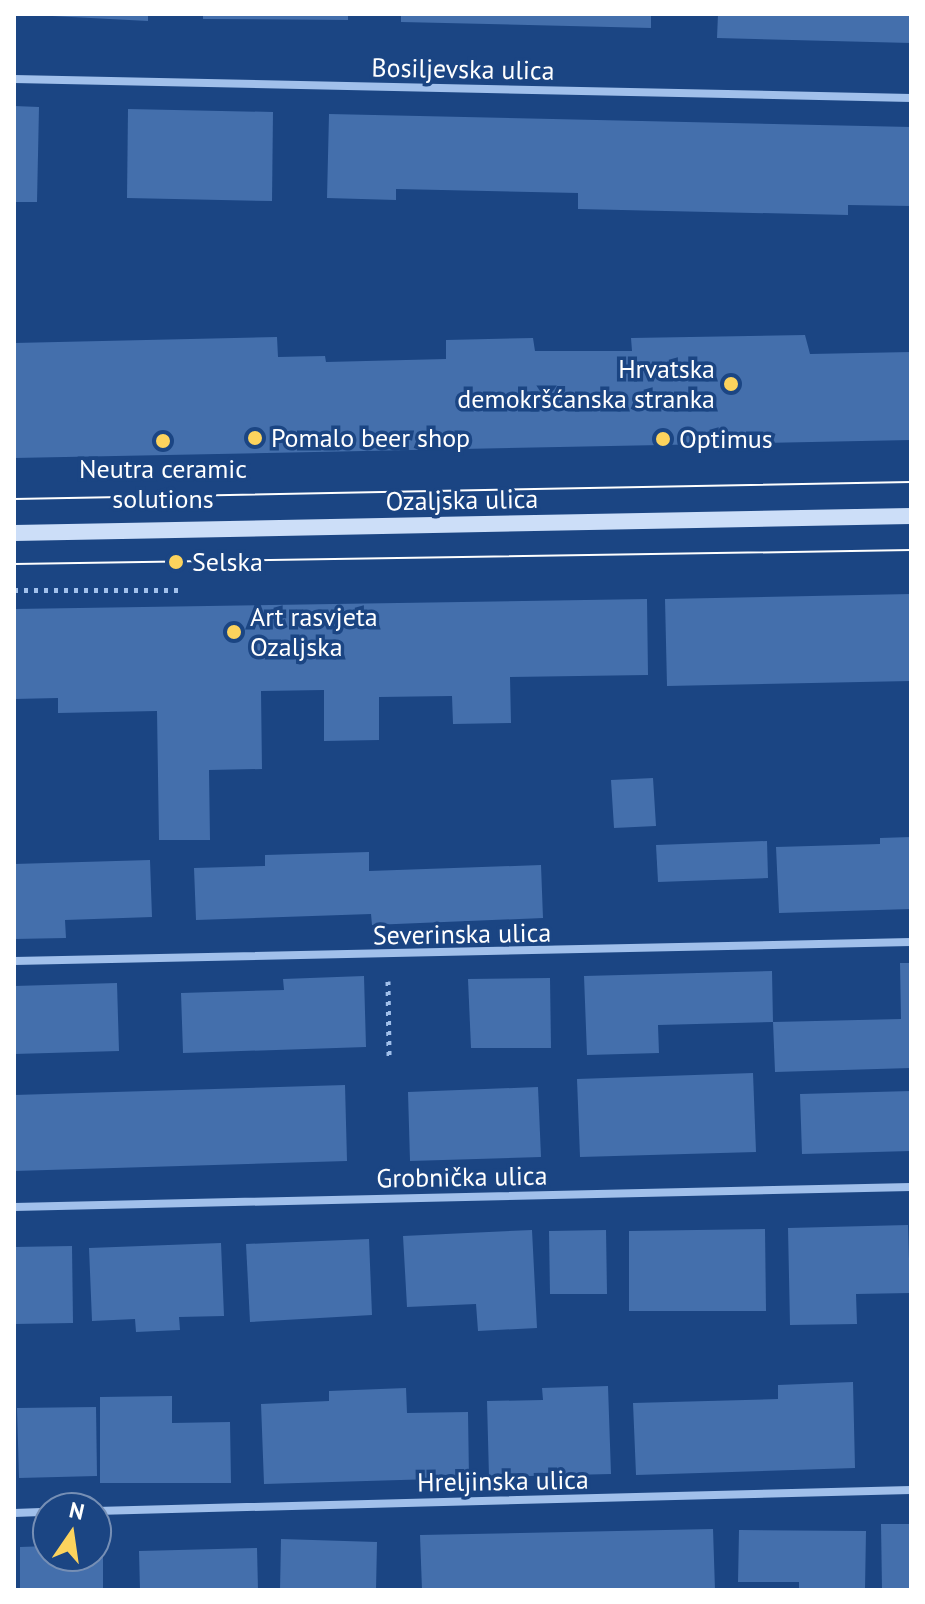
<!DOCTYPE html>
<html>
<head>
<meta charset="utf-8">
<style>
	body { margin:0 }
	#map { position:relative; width:925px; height:1604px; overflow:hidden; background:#1b4583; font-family:"PT Sans",sans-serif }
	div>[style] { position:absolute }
	.building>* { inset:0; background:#446fac }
	.path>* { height:5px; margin-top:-2.5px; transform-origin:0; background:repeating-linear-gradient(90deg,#a1c0eb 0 4px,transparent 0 10px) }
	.minor>* { height:8px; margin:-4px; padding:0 4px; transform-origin:4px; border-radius:4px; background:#a1c0eb }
	.secondary>* { height:16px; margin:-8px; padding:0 8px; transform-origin:8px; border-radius:8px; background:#ccdef8 }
	.tram>* { height:2px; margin:-1px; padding:0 1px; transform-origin:1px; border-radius:1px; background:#fff }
	.dots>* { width:22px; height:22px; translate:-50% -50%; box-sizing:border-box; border:4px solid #1b4583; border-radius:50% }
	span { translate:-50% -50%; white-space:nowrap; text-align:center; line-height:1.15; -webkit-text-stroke:7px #1b4583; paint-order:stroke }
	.street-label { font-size:26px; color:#fff }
	.poi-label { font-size:26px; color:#fff }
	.right { translate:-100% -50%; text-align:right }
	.left { translate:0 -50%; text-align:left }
	.frame { position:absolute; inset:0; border:16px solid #fff; pointer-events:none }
	.north { position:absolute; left:32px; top:1492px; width:80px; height:80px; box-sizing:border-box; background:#1b4583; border:2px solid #768fb5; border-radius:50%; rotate:13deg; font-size:22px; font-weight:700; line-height:32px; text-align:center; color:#fff }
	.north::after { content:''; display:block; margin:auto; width:28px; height:36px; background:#fcd35d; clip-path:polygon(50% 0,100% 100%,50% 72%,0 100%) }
</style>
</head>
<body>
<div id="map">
	<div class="building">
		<div style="clip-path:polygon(14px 14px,148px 14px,148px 21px)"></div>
		<div style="clip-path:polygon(203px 14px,348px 14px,348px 20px,203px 19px)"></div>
		<div style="clip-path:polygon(401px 14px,651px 14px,651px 28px,401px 22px)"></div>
		<div style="clip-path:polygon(718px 14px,911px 14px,911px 43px,717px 38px)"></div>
		<div style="clip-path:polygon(14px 106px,39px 107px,37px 202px,14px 202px)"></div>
		<div style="clip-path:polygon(128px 109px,273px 112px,272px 201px,127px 198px)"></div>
		<div style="clip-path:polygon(329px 114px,911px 127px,911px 206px,848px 205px,848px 215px,578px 209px,578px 193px,396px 189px,396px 200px,327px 198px)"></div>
		<div style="clip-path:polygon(805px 335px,810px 354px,911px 352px,911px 440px,14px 458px,14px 343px,277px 337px,278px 357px,325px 356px,326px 362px,446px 359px,446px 340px,533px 338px,535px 351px,632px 351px,631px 338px)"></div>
		<div style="clip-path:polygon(911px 594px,911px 681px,667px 686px,665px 599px)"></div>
		<div style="clip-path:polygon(647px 599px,648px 675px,510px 677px,511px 723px,453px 724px,452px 696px,379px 697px,379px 740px,324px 741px,324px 690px,261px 691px,262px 769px,209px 770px,210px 840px,159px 840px,157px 711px,58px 713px,58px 698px,14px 699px,14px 609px)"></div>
		<div style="clip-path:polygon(653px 778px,656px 826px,614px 828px,611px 780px)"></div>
		<div style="clip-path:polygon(911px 837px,911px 909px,779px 913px,776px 847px,880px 844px,880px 838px)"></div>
		<div style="clip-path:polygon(767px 841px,768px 878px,658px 882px,656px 845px)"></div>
		<div style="clip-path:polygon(369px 852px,369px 871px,541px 865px,543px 918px,372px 925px,371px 914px,196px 920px,194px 868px,265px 866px,265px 855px)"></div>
		<div style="clip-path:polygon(150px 860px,152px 917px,65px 920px,66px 938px,14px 939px,14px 864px)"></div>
		<div style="clip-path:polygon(900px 963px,911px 963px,911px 1068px,775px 1072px,773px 1022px,901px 1019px)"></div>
		<div style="clip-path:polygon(772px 971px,773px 1022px,658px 1025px,659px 1053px,587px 1055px,584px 976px)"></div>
		<div style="clip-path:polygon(364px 976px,366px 1047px,183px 1053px,181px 993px,284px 990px,283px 979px)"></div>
		<div style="clip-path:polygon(550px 978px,551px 1048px,471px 1048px,468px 979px)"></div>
		<div style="clip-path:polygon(117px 983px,119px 1051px,14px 1054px,14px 986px)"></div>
		<div style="clip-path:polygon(753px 1073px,756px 1152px,580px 1157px,577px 1079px)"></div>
		<div style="clip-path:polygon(345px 1085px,347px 1161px,14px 1171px,14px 1095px)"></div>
		<div style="clip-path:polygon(538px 1087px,541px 1157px,410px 1161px,408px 1092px)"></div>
		<div style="clip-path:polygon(911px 1091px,911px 1151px,802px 1154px,800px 1094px)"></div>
		<div style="clip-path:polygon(908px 1225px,910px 1293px,856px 1294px,857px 1324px,790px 1325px,788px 1228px)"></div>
		<div style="clip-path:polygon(765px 1229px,766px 1311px,629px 1311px,629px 1231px)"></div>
		<div style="clip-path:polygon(532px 1230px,537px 1328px,478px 1331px,476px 1304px,407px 1307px,403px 1236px)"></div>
		<div style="clip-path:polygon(606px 1230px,607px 1294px,550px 1294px,549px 1231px)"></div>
		<div style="clip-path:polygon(369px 1239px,372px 1315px,250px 1322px,246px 1244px)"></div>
		<div style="clip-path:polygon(221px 1243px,224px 1316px,179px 1317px,180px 1330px,136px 1332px,135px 1319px,92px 1321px,89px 1248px)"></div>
		<div style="clip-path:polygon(72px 1246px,73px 1323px,14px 1324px,14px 1247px)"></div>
		<div style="clip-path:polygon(853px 1382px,855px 1468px,636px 1475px,633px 1403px,778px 1399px,778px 1385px)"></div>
		<div style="clip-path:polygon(608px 1386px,611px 1474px,489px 1477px,487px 1401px,543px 1400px,542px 1388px)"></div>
		<div style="clip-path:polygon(406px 1388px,407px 1413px,468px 1412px,469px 1478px,264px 1484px,261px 1404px,329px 1401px,329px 1391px)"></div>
		<div style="clip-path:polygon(172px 1396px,172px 1423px,230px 1422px,231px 1483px,100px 1483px,100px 1397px)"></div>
		<div style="clip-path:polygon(96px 1407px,97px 1476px,19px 1478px,17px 1408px)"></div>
		<div style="clip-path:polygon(881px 1524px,911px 1524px,911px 1590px,882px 1590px)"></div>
		<div style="clip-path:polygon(713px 1529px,715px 1590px,422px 1590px,420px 1535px)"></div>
		<div style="clip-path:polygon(739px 1530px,866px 1531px,865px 1590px,799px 1590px,799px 1582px,738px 1582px)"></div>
		<div style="clip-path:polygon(281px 1539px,377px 1542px,376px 1590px,280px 1590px)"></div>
		<div style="clip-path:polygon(103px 1545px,103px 1590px,20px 1590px,20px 1547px,48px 1546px,48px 1556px,96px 1556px,96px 1546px)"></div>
		<div style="clip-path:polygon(257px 1548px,258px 1590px,140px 1590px,139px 1551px)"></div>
	</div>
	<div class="path">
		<div style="left:14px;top:590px;width:167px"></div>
		<div style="left:388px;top:981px;width:75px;rotate:89.2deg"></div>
	</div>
	<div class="minor">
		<div style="left:14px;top:79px;width:897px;rotate:1.21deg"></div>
		<div style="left:14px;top:961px;width:897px;rotate:-1.21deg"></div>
		<div style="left:14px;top:1207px;width:897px;rotate:-1.28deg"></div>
		<div style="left:96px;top:1511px;width:815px;rotate:-1.48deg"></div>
		<div style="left:14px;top:1513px;width:34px;rotate:-2deg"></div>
	</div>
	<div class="secondary">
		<div style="left:14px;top:533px;width:897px;rotate:-1.09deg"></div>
	</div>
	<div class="tram">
		<div style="left:14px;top:499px;width:897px;rotate:-1.09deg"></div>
		<div style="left:14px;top:564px;width:897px;rotate:-0.89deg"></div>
	</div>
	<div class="dots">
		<div style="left:731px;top:384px;background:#fcd35d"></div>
		<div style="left:255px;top:438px;background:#fcd35d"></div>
		<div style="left:663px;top:439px;background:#fcd35d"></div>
		<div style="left:163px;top:441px;background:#fcd35d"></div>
		<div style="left:176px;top:562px;background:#fcd35d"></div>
		<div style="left:234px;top:632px;background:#fcd35d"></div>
	</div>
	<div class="street-label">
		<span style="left:463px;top:69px;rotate:1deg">Bosiljevska ulica</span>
		<span style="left:462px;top:500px;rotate:-1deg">Ozaljska ulica</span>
		<span style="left:462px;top:934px;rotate:-1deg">Severinska ulica</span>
		<span style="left:462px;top:1177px;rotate:-1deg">Grobnička ulica</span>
		<span style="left:503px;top:1481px;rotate:-1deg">Hreljinska ulica</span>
	</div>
	<div class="poi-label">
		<span class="right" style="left:715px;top:384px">Hrvatska<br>demokršćanska stranka</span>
		<span class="left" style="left:271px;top:438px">Pomalo beer shop</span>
		<span class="left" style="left:679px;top:439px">Optimus</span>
		<span style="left:163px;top:484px">Neutra ceramic<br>solutions</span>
		<span class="left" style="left:192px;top:562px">Selska</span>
		<span class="left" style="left:250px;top:632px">Art rasvjeta<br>Ozaljska</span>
	</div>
	<div class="frame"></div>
	<div class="north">N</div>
</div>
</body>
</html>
